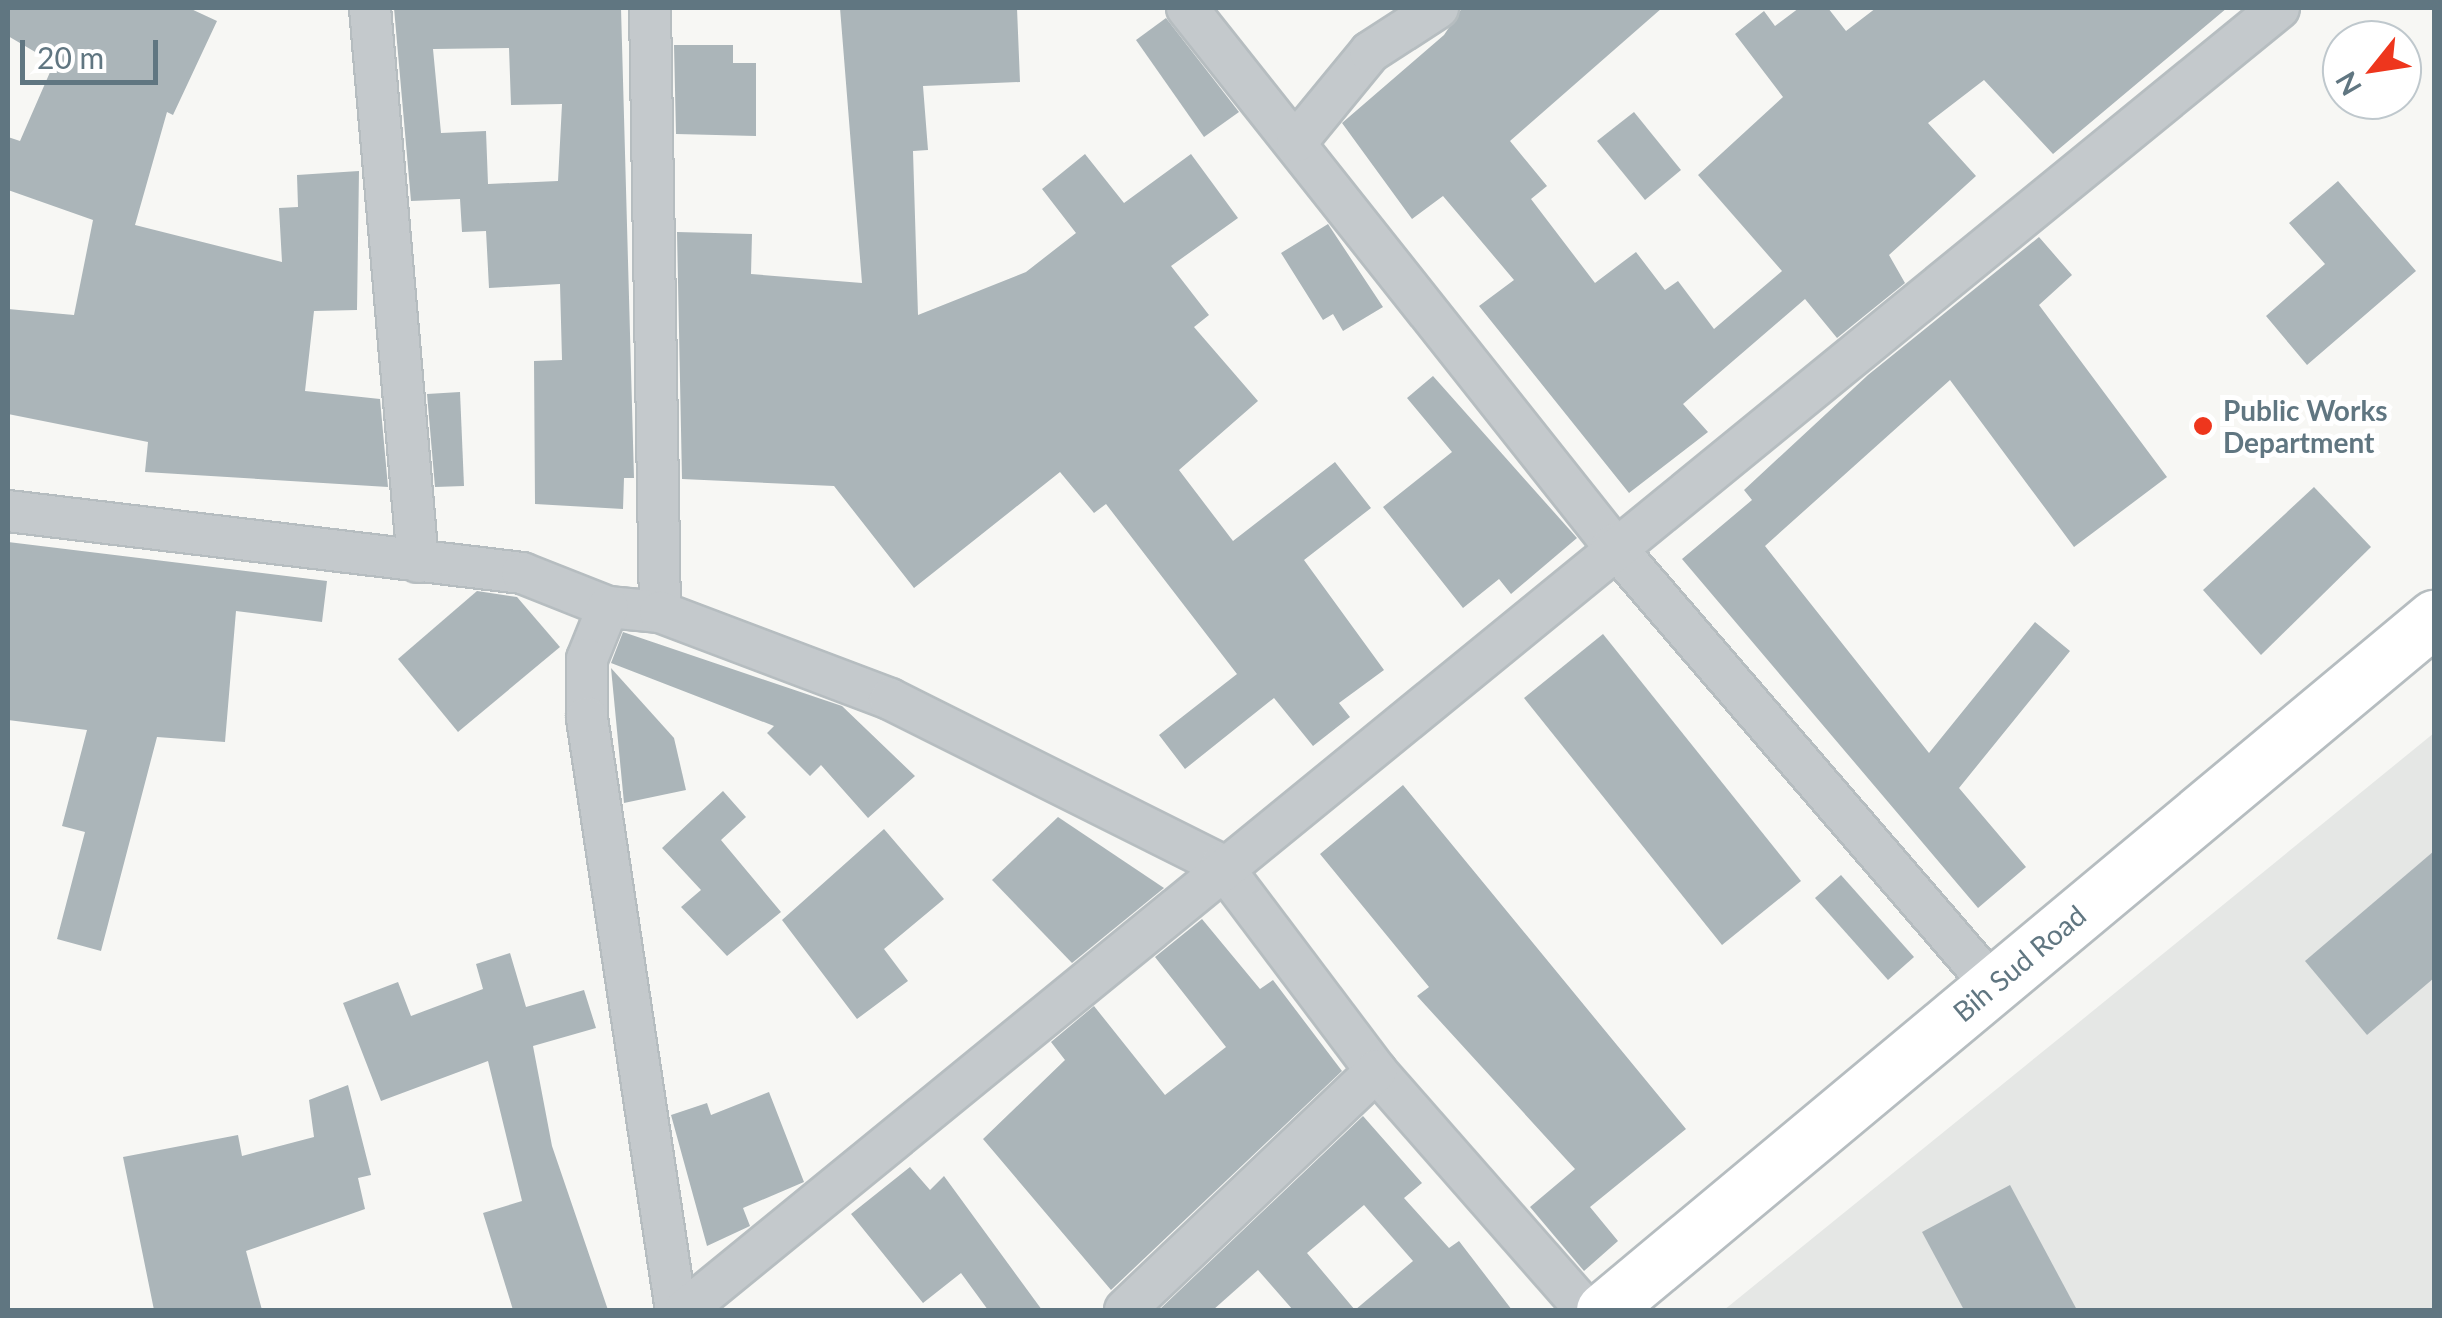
<!DOCTYPE html>
<html>
<head>
<meta charset="utf-8">
<style>
	body { margin:0 }
	#map { position:relative; width:2442px; height:1318px; overflow:hidden; background:#f7f7f4; font-family:Lato,sans-serif }
	div>[style] { position:absolute }
	.built>* { inset:0; background:#e5e7e5 }
	.building>* { inset:0; background:#abb5b9 }
	.roads { filter:drop-shadow(2px 0 #b6bdc0) drop-shadow(-2px 0 #b6bdc0) drop-shadow(0 2px #b6bdc0) drop-shadow(0 -2px #b6bdc0) }
	.street>* { height:40px; margin:-20px; padding:0 20px; transform-origin:20px; border-radius:20px; background:#c4c9cc }
	.secondary>* { height:55px; margin:-27.5px; padding:0 27.5px; transform-origin:27.5px; border-radius:27.5px; background:#fff }
	.dots>* { width:28px; height:28px; translate:-50% -50%; box-sizing:border-box; border:5px solid #fff; border-radius:50% }
	span { translate:-50% -50%; white-space:nowrap; text-align:center; line-height:1.15; -webkit-text-stroke:10px #fff; paint-order:stroke }
	.poi-label { font-size:28px; color:#607681; font-weight:700 }
	.left { translate:0 -50%; text-align:left }
	.street-label { font-size:28px; color:#607681 }
	.frame { position:absolute; inset:0; border:10px solid #607681; pointer-events:none }
	.north { position:absolute; left:2322px; top:20px; width:100px; height:100px; box-sizing:border-box; background:#fff; border:2px solid #bfc8cd; border-radius:50%; rotate:240deg; font-size:28px; font-weight:700; line-height:40px; text-align:center; color:#607681 }
	.north::after { content:''; display:block; margin:auto; width:35px; height:45px; background:#ee361d; clip-path:polygon(50% 0,100% 100%,50% 72%,0 100%) }
	.scale { position:absolute; left:20px; top:40px; width:138px; height:45px; box-sizing:border-box; border:5px solid #607681; border-top:0; padding-left:12px; font-size:30px; line-height:35px; white-space:nowrap; color:#607681; -webkit-text-stroke:8px #fff; paint-order:stroke }
</style>
</head>
<body>
<div id="map">
	<div class="built">
		<div style="clip-path:polygon(2434px 733px,2434px 1310px,1724px 1310px,2067px 1032px)"></div>
	</div>
	<div class="building">
		<div style="clip-path:polygon(8px 8px,189px 8px,217px 21px,173px 115px,167px 112px,135px 225px,282px 262px,279px 208px,298px 207px,297px 175px,359px 171px,357px 310px,314px 311px,305px 391px,380px 399px,388px 487px,145px 472px,148px 442px,8px 414px,8px 309px,74px 315px,93px 220px,8px 190px,8px 137px,20px 141px,54px 63px,8px 36px)"></div>
		<div style="clip-path:polygon(evenodd,394px 8px,621px 8px,634px 478px,624px 478px,623px 509px,535px 504px,534px 361px,562px 360px,560px 284px,489px 288px,486px 231px,462px 232px,460px 199px,411px 201px,394px 8px,509px 48px,511px 105px,562px 104px,558px 181px,488px 184px,486px 131px,441px 133px,433px 49px,509px 48px)"></div>
		<div style="clip-path:polygon(840px 8px,1017px 8px,1020px 82px,923px 86px,928px 150px,913px 151px,918px 315px,1026px 272px,1076px 233px,1042px 189px,1085px 154px,1124px 203px,1191px 154px,1238px 218px,1171px 266px,1209px 315px,1194px 327px,1258px 401px,1179px 470px,1233px 541px,1335px 462px,1371px 508px,1304px 560px,1384px 670px,1339px 703px,1350px 717px,1313px 746px,1274px 698px,1185px 769px,1159px 735px,1237px 674px,1106px 504px,1094px 513px,1060px 472px,914px 588px,834px 486px,682px 479px,677px 232px,752px 234px,751px 274px,862px 283px)"></div>
		<div style="clip-path:polygon(1462px 8px,1662px 8px,1510px 141px,1547px 186px,1531px 199px,1595px 283px,1636px 252px,1665px 290px,1678px 281px,1714px 329px,1782px 271px,1698px 175px,1783px 97px,1735px 34px,1764px 11px,1775px 26px,1799px 8px,1828px 8px,1846px 31px,1876px 8px,2227px 8px,2053px 154px,1984px 80px,1928px 123px,1976px 176px,1889px 255px,1905px 283px,1837px 338px,1805px 299px,1683px 404px,1708px 432px,1629px 493px,1479px 306px,1514px 280px,1443px 196px,1412px 219px,1342px 123px,1444px 35px)"></div>
		<div style="clip-path:polygon(1166px 18px,1239px 112px,1204px 137px,1136px 40px)"></div>
		<div style="clip-path:polygon(674px 45px,733px 45px,733px 63px,756px 63px,756px 136px,676px 134px)"></div>
		<div style="clip-path:polygon(1634px 112px,1681px 170px,1645px 200px,1597px 141px)"></div>
		<div style="clip-path:polygon(2338px 181px,2416px 271px,2307px 365px,2266px 316px,2325px 264px,2289px 223px)"></div>
		<div style="clip-path:polygon(1328px 224px,1383px 307px,1343px 331px,1333px 314px,1323px 320px,1281px 253px)"></div>
		<div style="clip-path:polygon(2039px 237px,2072px 275px,2039px 305px,2167px 477px,2074px 547px,1950px 380px,1765px 546px,1929px 753px,2035px 622px,2070px 651px,1959px 788px,2026px 867px,1978px 908px,1682px 559px,1752px 500px,1744px 490px,1868px 375px)"></div>
		<div style="clip-path:polygon(1433px 376px,1577px 538px,1511px 594px,1499px 579px,1463px 608px,1383px 507px,1452px 452px,1407px 398px)"></div>
		<div style="clip-path:polygon(460px 392px,464px 486px,435px 487px,427px 394px)"></div>
		<div style="clip-path:polygon(2314px 487px,2371px 547px,2261px 655px,2203px 590px)"></div>
		<div style="clip-path:polygon(8px 542px,327px 581px,322px 622px,236px 611px,225px 742px,157px 737px,101px 951px,57px 939px,85px 832px,62px 826px,87px 730px,8px 720px)"></div>
		<div style="clip-path:polygon(477px 591px,517px 597px,560px 647px,458px 732px,398px 659px)"></div>
		<div style="clip-path:polygon(623px 632px,842px 706px,915px 776px,868px 818px,821px 765px,810px 776px,767px 733px,774px 726px,611px 663px)"></div>
		<div style="clip-path:polygon(1603px 634px,1801px 881px,1722px 945px,1524px 698px)"></div>
		<div style="clip-path:polygon(611px 668px,674px 738px,686px 790px,624px 803px)"></div>
		<div style="clip-path:polygon(1403px 785px,1686px 1129px,1590px 1207px,1618px 1241px,1584px 1271px,1530px 1207px,1575px 1169px,1417px 996px,1429px 987px,1320px 854px)"></div>
		<div style="clip-path:polygon(723px 791px,746px 817px,721px 840px,781px 912px,727px 956px,681px 907px,701px 890px,662px 848px)"></div>
		<div style="clip-path:polygon(1058px 817px,1164px 888px,1072px 963px,992px 880px)"></div>
		<div style="clip-path:polygon(884px 829px,944px 899px,884px 949px,908px 981px,857px 1019px,782px 920px)"></div>
		<div style="clip-path:polygon(2434px 851px,2434px 978px,2367px 1035px,2305px 961px)"></div>
		<div style="clip-path:polygon(1841px 875px,1914px 957px,1888px 980px,1815px 898px)"></div>
		<div style="clip-path:polygon(1202px 919px,1260px 989px,1273px 980px,1342px 1071px,1111px 1290px,983px 1139px,1065px 1060px,1051px 1042px,1094px 1006px,1165px 1095px,1226px 1047px,1155px 957px)"></div>
		<div style="clip-path:polygon(510px 953px,526px 1007px,584px 990px,596px 1028px,533px 1046px,552px 1146px,608px 1310px,513px 1310px,483px 1213px,522px 1201px,488px 1061px,381px 1101px,343px 1003px,398px 982px,411px 1016px,483px 989px,476px 964px)"></div>
		<div style="clip-path:polygon(348px 1085px,371px 1175px,358px 1178px,365px 1209px,246px 1251px,262px 1310px,154px 1310px,123px 1157px,238px 1135px,242px 1156px,314px 1137px,309px 1100px)"></div>
		<div style="clip-path:polygon(769px 1092px,804px 1182px,743px 1208px,750px 1226px,707px 1246px,671px 1115px,707px 1103px,711px 1115px)"></div>
		<div style="clip-path:polygon(evenodd,1363px 1116px,1422px 1183px,1404px 1198px,1449px 1248px,1459px 1241px,1512px 1310px,1293px 1310px,1258px 1270px,1213px 1310px,1159px 1310px,1363px 1116px,1364px 1205px,1413px 1261px,1355px 1310px,1307px 1253px,1364px 1205px)"></div>
		<div style="clip-path:polygon(910px 1167px,930px 1190px,944px 1176px,1042px 1310px,988px 1310px,961px 1273px,923px 1303px,851px 1214px)"></div>
		<div style="clip-path:polygon(2010px 1185px,2077px 1310px,1964px 1310px,1922px 1232px)"></div>
	</div>
	<div class="roads">
		<div class="street">
			<div style="left:370px;top:8px;width:556px;rotate:85.05deg"></div>
			<div style="left:650px;top:8px;width:604px;rotate:89.05deg"></div>
			<div style="left:1187px;top:8px;width:685px;rotate:51.58deg"></div>
			<div style="left:1613px;top:545px;width:581px;rotate:49.26deg"></div>
			<div style="left:1297px;top:141px;width:115px;rotate:-50.6deg"></div>
			<div style="left:1370px;top:52px;width:81px;rotate:-32.9deg"></div>
			<div style="left:8px;top:511px;width:518px;rotate:6.88deg"></div>
			<div style="left:522px;top:573px;width:92px;rotate:21.6deg"></div>
			<div style="left:608px;top:607px;width:52px;rotate:5.5deg"></div>
			<div style="left:660px;top:612px;width:246px;rotate:20.7deg"></div>
			<div style="left:890px;top:699px;width:370px;rotate:26.6deg"></div>
			<div style="left:1221px;top:865px;width:258px;rotate:53deg"></div>
			<div style="left:1376px;top:1071px;width:318px;rotate:48.7deg"></div>
			<div style="left:608px;top:607px;width:56px;rotate:112deg"></div>
			<div style="left:587px;top:659px;width:59px;rotate:90deg"></div>
			<div style="left:587px;top:718px;width:599px;rotate:81.45deg"></div>
			<div style="left:685px;top:1310px;width:2058px;rotate:-39.24deg"></div>
			<div style="left:1125px;top:1310px;width:347px;rotate:-43.6deg"></div>
		</div>
		<div class="secondary">
			<div style="left:1604px;top:1310px;width:1081px;rotate:-39.82deg"></div>
		</div>
	</div>
	<div class="dots">
		<div style="left:2203px;top:426px;background:#ee361d"></div>
	</div>
	<div class="poi-label">
		<span class="left" style="left:2223px;top:426px">Public Works<br>Department</span>
	</div>
	<div class="street-label">
		<span style="left:2019px;top:963px;rotate:-40deg">Bih Sud Road</span>
	</div>
	<div class="frame"></div>
	<div class="north">N</div>
	<div class="scale">20 m</div>
</div>
</body>
</html>
